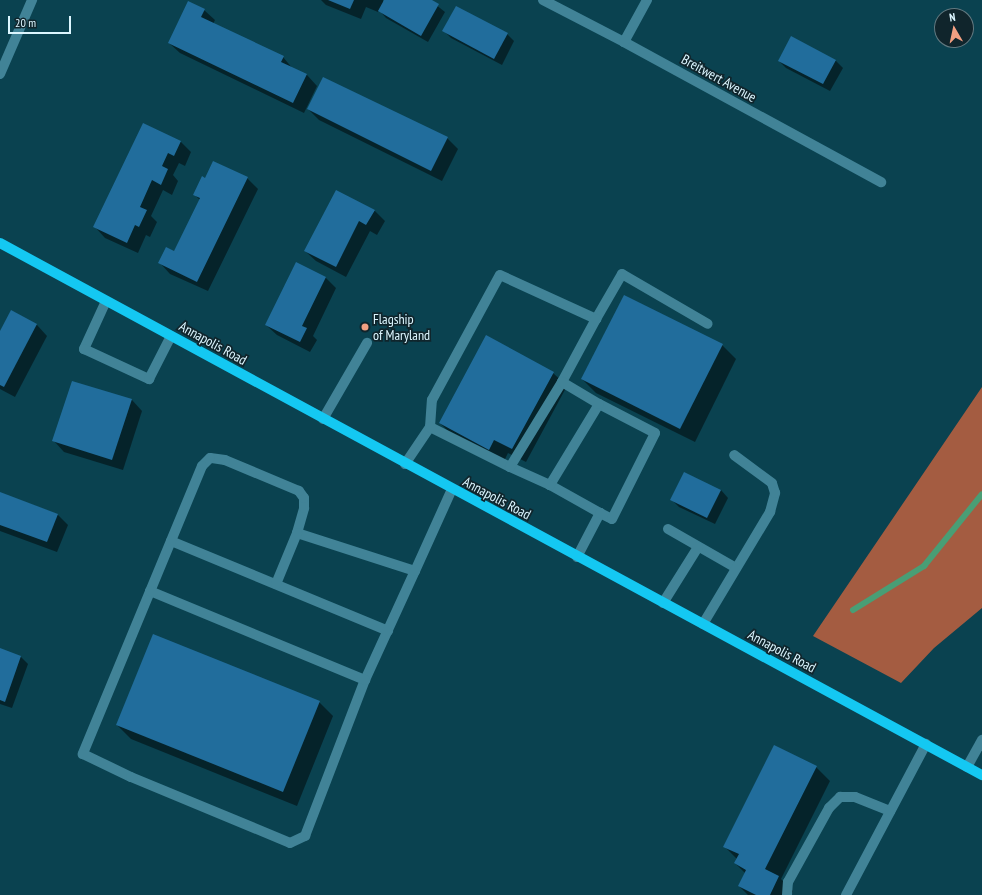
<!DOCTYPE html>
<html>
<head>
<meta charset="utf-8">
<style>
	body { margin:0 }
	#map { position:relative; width:982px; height:895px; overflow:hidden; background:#0a4250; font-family:"PT Sans Narrow",sans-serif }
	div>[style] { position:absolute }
	.forest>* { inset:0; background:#a45c41 }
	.shadow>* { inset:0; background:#0007 }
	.stream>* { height:6px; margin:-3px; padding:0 3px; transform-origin:3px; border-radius:3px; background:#499e75 }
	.building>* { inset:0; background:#216d9c }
	.minor>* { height:10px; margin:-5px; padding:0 5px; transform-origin:5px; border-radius:5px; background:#418397 }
	.major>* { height:10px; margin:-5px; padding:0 5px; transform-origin:5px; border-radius:5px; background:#14c8f2 }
	.dots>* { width:11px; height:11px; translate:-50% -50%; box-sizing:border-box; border:2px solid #10252c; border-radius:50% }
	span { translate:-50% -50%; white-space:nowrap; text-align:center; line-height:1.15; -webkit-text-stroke:3.5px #10252c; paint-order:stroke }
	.street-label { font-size:14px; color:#dcf6ff }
	.poi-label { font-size:14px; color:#dcf6ff }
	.left { translate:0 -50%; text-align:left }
	.north { position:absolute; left:934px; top:8px; width:40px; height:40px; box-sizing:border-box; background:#10252c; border:1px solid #627980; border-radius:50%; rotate:351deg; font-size:11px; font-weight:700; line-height:16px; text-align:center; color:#dcf6ff }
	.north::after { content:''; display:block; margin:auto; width:14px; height:18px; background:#f3a082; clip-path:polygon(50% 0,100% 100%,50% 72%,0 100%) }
	.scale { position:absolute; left:8px; top:16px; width:63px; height:18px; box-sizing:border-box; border:2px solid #dcf6ff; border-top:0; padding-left:5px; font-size:12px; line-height:14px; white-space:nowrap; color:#dcf6ff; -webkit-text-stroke:3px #10252c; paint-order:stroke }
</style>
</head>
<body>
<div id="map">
	<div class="forest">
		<div style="clip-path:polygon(982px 387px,982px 608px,934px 648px,901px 683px,813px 636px)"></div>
	</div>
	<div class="shadow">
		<div style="clip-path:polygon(321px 0,383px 0,383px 3px,385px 0,430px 0,445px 12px,428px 42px,386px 18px,379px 10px,378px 12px,366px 7px,361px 19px,326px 5px)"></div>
		<div style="clip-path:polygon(204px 10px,215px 20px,213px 24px,283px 57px,293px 69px,307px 75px,317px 86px,304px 113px,180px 53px,169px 43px)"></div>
		<div style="clip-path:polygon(444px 31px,507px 34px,514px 41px,502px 65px,451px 38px)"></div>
		<div style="clip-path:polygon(779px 61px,836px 61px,843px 68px,830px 91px,786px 68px)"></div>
		<div style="clip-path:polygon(308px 109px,447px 138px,458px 149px,442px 181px,319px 120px)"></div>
		<div style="clip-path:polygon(143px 124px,181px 142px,191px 152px,185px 166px,179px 163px,173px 175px,178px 181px,172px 195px,163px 190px,151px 216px,157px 222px,150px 237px,146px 235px,138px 253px,105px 238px,95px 227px)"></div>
		<div style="clip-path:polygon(247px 178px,258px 189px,208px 291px,170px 274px,160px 263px,174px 252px,200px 200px,194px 194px,206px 179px)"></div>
		<div style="clip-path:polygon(374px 210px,385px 221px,377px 235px,370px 231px,346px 277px,316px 261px,305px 251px)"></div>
		<div style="clip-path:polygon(325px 277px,336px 288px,313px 336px,317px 340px,310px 352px,277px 335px,266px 325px)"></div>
		<div style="clip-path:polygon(12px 312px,37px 325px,47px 336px,15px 397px,0 389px,0 333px)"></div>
		<div style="clip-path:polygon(722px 345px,736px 359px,695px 442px,596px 393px,582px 379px)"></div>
		<div style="clip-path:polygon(553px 373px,567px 386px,526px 462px,508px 453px,503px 463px,454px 437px,440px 423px)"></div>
		<div style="clip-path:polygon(73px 382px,132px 400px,142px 411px,123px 470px,64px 452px,54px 441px)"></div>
		<div style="clip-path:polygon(721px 490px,728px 498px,715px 524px,679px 507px,672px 500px)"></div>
		<div style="clip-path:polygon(0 493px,57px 514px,68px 525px,57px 552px,0 531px)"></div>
		<div style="clip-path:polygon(0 649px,21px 657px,28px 664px,12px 708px,0 704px)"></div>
		<div style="clip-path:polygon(319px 702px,333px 716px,297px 806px,131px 739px,117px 725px)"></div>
		<div style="clip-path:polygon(816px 767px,830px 781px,781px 879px,793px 891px,791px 895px,748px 895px,739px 886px,745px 873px,735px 863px,737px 859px,724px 846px)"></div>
	</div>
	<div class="stream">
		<div style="left:853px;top:610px;width:84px;rotate:-31.8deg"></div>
		<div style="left:924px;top:566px;width:92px;rotate:-51.1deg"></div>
	</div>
	<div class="building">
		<div style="clip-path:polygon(328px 0,354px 0,350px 9px)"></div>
		<div style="clip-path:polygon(384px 0,432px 0,439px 4px,421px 36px,378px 11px)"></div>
		<div style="clip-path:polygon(188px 1px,205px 9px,201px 17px,284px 56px,281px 62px,307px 74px,293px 103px,168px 43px)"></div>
		<div style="clip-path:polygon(456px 6px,508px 33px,494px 59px,442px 31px)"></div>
		<div style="clip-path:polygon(791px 36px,836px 60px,823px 84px,778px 61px)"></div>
		<div style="clip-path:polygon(323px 77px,448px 137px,431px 171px,307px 109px)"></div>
		<div style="clip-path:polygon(143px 123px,181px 141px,174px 156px,168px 153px,162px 166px,168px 169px,161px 185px,152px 180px,140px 207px,147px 210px,139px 227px,135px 225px,127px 243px,93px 227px)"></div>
		<div style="clip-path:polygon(213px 161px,248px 177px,197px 282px,158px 263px,166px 247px,174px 251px,200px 198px,193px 195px,202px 176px,205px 178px)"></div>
		<div style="clip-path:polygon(336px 190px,375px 210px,366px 225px,359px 221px,336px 267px,304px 251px)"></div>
		<div style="clip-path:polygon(296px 262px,326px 277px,302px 326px,307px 328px,300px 342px,265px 325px)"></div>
		<div style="clip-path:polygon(624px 295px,723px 344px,680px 429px,581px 379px)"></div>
		<div style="clip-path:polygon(11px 310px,37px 324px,4px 387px,0 385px,0 331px)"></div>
		<div style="clip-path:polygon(486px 335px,554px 372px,512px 449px,494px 440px,489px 450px,439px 423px)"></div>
		<div style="clip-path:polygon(72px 381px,132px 399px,112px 460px,52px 441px)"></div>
		<div style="clip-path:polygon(684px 472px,721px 490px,707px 518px,670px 500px)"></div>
		<div style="clip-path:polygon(0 492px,58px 514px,47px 542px,0 525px)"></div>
		<div style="clip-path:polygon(153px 634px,320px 701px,283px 792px,116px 725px)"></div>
		<div style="clip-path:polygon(0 648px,21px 656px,5px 702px,0 700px)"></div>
		<div style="clip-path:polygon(774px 745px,817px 766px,765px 869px,779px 876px,770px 895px,756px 895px,738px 886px,746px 870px,734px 863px,739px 854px,723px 847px)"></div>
	</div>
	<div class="minor">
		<div style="left:543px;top:0;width:91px;rotate:27.4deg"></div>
		<div style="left:624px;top:42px;width:293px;rotate:28.6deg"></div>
		<div style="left:624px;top:42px;width:48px;rotate:-61.3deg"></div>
		<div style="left:0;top:74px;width:81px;rotate:-66.6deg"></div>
		<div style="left:106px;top:301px;width:53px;rotate:114.6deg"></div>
		<div style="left:84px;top:349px;width:72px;rotate:24.8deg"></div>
		<div style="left:149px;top:379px;width:48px;rotate:-62.9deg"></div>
		<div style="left:596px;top:319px;width:52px;rotate:-60deg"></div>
		<div style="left:622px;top:274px;width:99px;rotate:30.2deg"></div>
		<div style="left:323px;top:419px;width:88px;rotate:-59.9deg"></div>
		<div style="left:430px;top:427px;width:27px;rotate:-86deg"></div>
		<div style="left:432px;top:400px;width:142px;rotate:-61.5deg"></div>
		<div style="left:500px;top:275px;width:106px;rotate:24.6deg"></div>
		<div style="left:596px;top:319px;width:72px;rotate:118.4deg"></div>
		<div style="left:405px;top:464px;width:45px;rotate:-56deg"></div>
		<div style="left:430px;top:427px;width:89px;rotate:26.6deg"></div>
		<div style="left:550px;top:485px;width:57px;rotate:29.2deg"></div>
		<div style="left:668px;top:529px;width:78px;rotate:29.8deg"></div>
		<div style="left:171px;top:541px;width:235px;rotate:22.5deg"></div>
		<div style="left:577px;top:557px;width:50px;rotate:-62.4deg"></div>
		<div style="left:600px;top:513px;width:13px;rotate:27deg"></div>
		<div style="left:612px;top:519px;width:96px;rotate:-63.4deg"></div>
		<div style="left:655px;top:433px;width:63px;rotate:-152.6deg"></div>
		<div style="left:599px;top:404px;width:95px;rotate:121.2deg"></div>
		<div style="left:550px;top:485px;width:44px;rotate:-155.8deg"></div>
		<div style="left:510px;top:467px;width:100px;rotate:-58.5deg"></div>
		<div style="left:562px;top:382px;width:43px;rotate:30.7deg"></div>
		<div style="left:415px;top:571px;width:124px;rotate:-162.1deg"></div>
		<div style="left:297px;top:533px;width:26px;rotate:-74deg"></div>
		<div style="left:304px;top:508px;width:10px;rotate:-90deg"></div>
		<div style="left:304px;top:498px;width:9px;rotate:-126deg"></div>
		<div style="left:299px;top:491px;width:80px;rotate:-157.3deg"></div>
		<div style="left:225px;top:460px;width:15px;rotate:-172deg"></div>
		<div style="left:210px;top:458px;width:11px;rotate:135deg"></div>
		<div style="left:202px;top:466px;width:312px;rotate:112.5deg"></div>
		<div style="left:83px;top:754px;width:53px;rotate:25.6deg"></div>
		<div style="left:131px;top:777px;width:172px;rotate:22.5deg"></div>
		<div style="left:290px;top:843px;width:17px;rotate:-25deg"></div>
		<div style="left:305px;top:836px;width:167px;rotate:-69deg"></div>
		<div style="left:365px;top:680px;width:120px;rotate:-65.4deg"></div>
		<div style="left:415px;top:571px;width:90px;rotate:-65.7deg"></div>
		<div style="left:276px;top:584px;width:55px;rotate:-67.6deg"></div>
		<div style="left:150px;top:591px;width:233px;rotate:22.5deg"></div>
		<div style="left:663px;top:603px;width:66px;rotate:-58deg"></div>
		<div style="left:703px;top:624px;width:131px;rotate:-59.1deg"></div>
		<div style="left:770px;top:512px;width:20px;rotate:-75deg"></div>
		<div style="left:775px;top:493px;width:10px;rotate:-107deg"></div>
		<div style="left:772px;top:483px;width:47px;rotate:-143.6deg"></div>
		<div style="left:967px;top:767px;width:31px;rotate:-61deg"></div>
		<div style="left:787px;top:895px;width:13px;rotate:-86deg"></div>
		<div style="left:788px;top:882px;width:85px;rotate:-61deg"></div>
		<div style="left:829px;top:808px;width:16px;rotate:-45deg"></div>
		<div style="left:840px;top:797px;width:15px"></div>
		<div style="left:855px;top:797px;width:38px;rotate:22deg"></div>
		<div style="left:846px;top:895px;width:171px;rotate:-62.1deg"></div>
	</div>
	<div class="major">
		<div style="left:0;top:243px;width:1117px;rotate:28.45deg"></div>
	</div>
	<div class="dots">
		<div style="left:365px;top:327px;background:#f3a082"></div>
	</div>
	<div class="street-label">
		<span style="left:719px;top:78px;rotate:29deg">Breitwert Avenue</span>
		<span style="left:213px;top:343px;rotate:29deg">Annapolis Road</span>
		<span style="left:497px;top:498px;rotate:28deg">Annapolis Road</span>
		<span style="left:782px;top:651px;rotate:28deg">Annapolis Road</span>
	</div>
	<div class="poi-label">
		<span class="left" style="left:373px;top:327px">Flagship<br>of Maryland</span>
	</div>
	<div class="north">N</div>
	<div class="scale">20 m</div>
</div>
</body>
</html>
